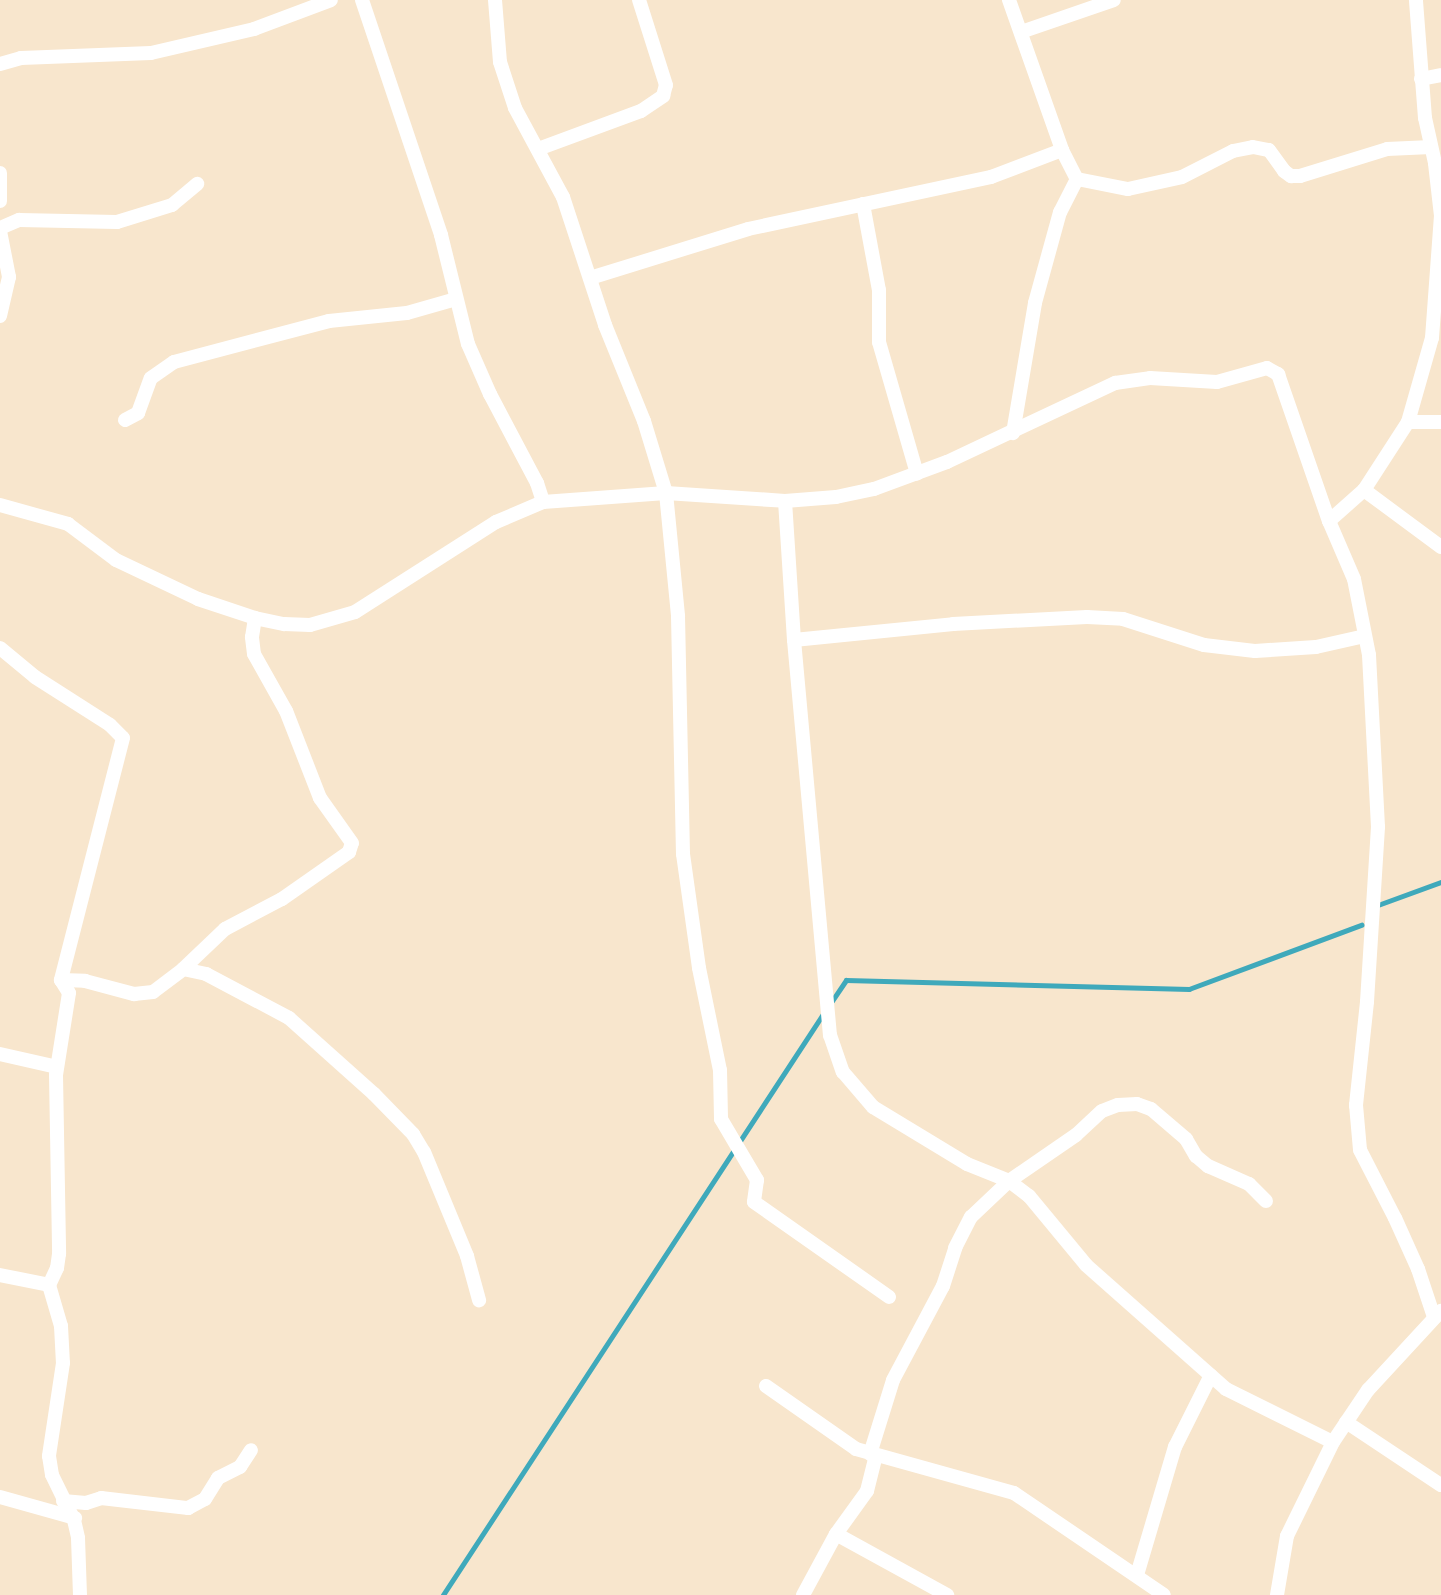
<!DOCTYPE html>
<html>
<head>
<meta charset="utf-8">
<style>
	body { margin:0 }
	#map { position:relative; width:1441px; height:1595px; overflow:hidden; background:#f8e6cd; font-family:Manrope,sans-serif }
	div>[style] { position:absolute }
	.stream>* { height:4.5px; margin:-2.25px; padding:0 2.25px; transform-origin:2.25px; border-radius:2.25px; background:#3fa9bb }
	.street>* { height:14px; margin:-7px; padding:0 7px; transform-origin:7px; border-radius:7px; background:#fff }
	span { translate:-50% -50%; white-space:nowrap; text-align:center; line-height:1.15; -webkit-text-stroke:5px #fff; paint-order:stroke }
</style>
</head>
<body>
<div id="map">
	<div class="stream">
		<div style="left:1378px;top:905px;width:67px;rotate:-20.1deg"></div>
		<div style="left:832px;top:1001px;width:25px;rotate:-56deg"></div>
		<div style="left:846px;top:980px;width:343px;rotate:1.5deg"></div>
		<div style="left:1189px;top:989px;width:184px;rotate:-20.4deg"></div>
		<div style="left:443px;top:1595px;width:694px;rotate:-56.81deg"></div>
	</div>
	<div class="street">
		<div style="left:362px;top:0;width:248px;rotate:71.4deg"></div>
		<div style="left:441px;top:235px;width:112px;rotate:76.1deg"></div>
		<div style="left:468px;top:344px;width:55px;rotate:66.3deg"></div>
		<div style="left:490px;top:394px;width:101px;rotate:62.2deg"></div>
		<div style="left:537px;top:483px;width:20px;rotate:72deg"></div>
		<div style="left:495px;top:0;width:62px;rotate:85.4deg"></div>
		<div style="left:500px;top:62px;width:48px;rotate:71.9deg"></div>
		<div style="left:515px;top:108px;width:101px;rotate:61.7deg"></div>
		<div style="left:563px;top:197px;width:135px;rotate:71.8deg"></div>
		<div style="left:605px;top:325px;width:104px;rotate:67.9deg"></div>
		<div style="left:644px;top:421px;width:75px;rotate:73deg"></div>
		<div style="left:666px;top:493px;width:124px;rotate:84.4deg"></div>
		<div style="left:678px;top:616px;width:238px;rotate:88.8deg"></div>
		<div style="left:683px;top:854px;width:115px;rotate:82deg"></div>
		<div style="left:699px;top:968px;width:104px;rotate:78.4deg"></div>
		<div style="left:720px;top:1070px;width:49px;rotate:88.8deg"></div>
		<div style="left:721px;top:1119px;width:71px;rotate:59.5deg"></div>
		<div style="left:757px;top:1180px;width:22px;rotate:98deg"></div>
		<div style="left:754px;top:1202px;width:165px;rotate:35.1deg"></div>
		<div style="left:1009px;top:0;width:159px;rotate:70.5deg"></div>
		<div style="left:1062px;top:150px;width:33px;rotate:63deg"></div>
		<div style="left:1077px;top:179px;width:37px;rotate:117deg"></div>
		<div style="left:1060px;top:212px;width:94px;rotate:105.4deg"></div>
		<div style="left:1035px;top:303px;width:132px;rotate:99.6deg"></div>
		<div style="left:1021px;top:32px;width:98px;rotate:-19deg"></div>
		<div style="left:0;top:64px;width:22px;rotate:-16deg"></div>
		<div style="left:21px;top:58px;width:130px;rotate:-2.2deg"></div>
		<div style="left:151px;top:53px;width:106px;rotate:-13.1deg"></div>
		<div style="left:254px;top:29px;width:82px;rotate:-20.6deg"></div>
		<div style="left:1421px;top:79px;width:20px;rotate:-11deg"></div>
		<div style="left:538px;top:149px;width:110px;rotate:-20.3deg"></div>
		<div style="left:641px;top:111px;width:27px;rotate:-34deg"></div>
		<div style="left:663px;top:96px;width:11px;rotate:-75deg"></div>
		<div style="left:666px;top:85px;width:89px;rotate:-107.6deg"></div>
		<div style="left:0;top:173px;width:28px;rotate:90deg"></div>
		<div style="left:1077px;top:179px;width:52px;rotate:11.1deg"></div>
		<div style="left:1128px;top:189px;width:55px;rotate:-12.5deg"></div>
		<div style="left:1182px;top:177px;width:57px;rotate:-27deg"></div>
		<div style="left:1233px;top:151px;width:20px;rotate:-11deg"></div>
		<div style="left:1253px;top:147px;width:16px;rotate:11deg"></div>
		<div style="left:1269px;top:150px;width:26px;rotate:54deg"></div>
		<div style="left:1284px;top:171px;width:9px;rotate:36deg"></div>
		<div style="left:1291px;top:176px;width:9px"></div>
		<div style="left:1300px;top:176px;width:91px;rotate:-17.2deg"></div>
		<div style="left:1387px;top:149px;width:44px;rotate:-2.6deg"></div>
		<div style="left:863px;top:204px;width:87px;rotate:79.5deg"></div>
		<div style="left:879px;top:290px;width:52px;rotate:90deg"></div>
		<div style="left:879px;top:342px;width:137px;rotate:73.9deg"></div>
		<div style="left:0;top:228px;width:21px;rotate:-23deg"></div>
		<div style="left:19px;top:220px;width:98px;rotate:1.2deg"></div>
		<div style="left:117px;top:222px;width:58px;rotate:-17.2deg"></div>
		<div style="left:172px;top:205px;width:33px;rotate:-40deg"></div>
		<div style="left:0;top:231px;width:47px;rotate:78.9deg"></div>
		<div style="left:9px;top:277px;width:40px;rotate:103deg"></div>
		<div style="left:590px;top:278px;width:165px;rotate:-17.2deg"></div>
		<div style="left:748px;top:229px;width:249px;rotate:-12.1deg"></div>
		<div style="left:991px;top:177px;width:76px;rotate:-20.8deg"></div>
		<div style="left:125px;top:420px;width:15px;rotate:-28deg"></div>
		<div style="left:138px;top:413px;width:37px;rotate:-70deg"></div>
		<div style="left:151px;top:378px;width:28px;rotate:-35deg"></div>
		<div style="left:174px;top:362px;width:160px;rotate:-14.8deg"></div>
		<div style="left:329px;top:321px;width:78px;rotate:-5.9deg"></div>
		<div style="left:407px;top:313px;width:51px;rotate:-15.9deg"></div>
		<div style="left:1408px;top:422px;width:33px"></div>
		<div style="left:1364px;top:490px;width:96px;rotate:36.5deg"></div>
		<div style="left:785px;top:501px;width:139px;rotate:86.3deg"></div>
		<div style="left:794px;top:640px;width:397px;rotate:84.8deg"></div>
		<div style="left:830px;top:1035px;width:39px;rotate:71deg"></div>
		<div style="left:843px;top:1072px;width:46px;rotate:49.4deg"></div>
		<div style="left:873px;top:1107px;width:110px;rotate:31.2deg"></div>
		<div style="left:967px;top:1164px;width:45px;rotate:22deg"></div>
		<div style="left:1009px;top:1181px;width:25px;rotate:37deg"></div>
		<div style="left:1029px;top:1196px;width:89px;rotate:50.4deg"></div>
		<div style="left:1086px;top:1265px;width:187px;rotate:41.5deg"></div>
		<div style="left:1226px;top:1389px;width:119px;rotate:26.4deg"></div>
		<div style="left:0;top:505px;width:71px;rotate:15.6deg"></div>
		<div style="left:68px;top:524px;width:60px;rotate:36.9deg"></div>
		<div style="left:116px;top:560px;width:91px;rotate:25.4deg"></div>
		<div style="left:198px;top:599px;width:60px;rotate:18.4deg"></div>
		<div style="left:255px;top:618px;width:30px;rotate:12deg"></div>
		<div style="left:284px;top:624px;width:26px;rotate:2deg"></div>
		<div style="left:310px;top:625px;width:47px;rotate:-16.1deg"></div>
		<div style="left:355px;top:612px;width:167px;rotate:-32.6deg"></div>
		<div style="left:496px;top:522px;width:51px;rotate:-23.1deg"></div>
		<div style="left:543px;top:502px;width:123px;rotate:-4.2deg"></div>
		<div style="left:666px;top:493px;width:119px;rotate:3.8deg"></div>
		<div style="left:785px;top:501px;width:51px;rotate:-4.5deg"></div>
		<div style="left:836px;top:497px;width:39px;rotate:-12deg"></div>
		<div style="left:874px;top:489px;width:78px;rotate:-20.3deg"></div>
		<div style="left:947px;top:462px;width:186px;rotate:-25.2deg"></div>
		<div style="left:1115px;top:383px;width:35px;rotate:-8deg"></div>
		<div style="left:1150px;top:378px;width:67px;rotate:3.4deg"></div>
		<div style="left:1217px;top:382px;width:52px;rotate:-15.6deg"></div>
		<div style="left:1267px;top:368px;width:13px;rotate:29deg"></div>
		<div style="left:1278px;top:374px;width:156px;rotate:70.9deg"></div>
		<div style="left:1329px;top:521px;width:63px;rotate:66.7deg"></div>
		<div style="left:1354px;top:579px;width:77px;rotate:78.8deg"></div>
		<div style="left:1369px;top:655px;width:172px;rotate:87deg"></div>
		<div style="left:1378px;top:827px;width:175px;rotate:93.6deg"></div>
		<div style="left:1367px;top:1002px;width:104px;rotate:96.1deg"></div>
		<div style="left:1356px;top:1105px;width:45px;rotate:84.9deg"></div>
		<div style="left:1360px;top:1150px;width:76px;rotate:62.8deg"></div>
		<div style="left:1395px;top:1218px;width:56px;rotate:65.7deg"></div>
		<div style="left:1418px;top:1269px;width:51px;rotate:71.6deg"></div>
		<div style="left:1329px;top:521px;width:47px;rotate:-41.5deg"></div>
		<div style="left:1364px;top:490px;width:81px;rotate:-57.1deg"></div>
		<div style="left:1408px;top:422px;width:87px;rotate:-74.1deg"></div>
		<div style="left:1432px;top:338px;width:122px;rotate:-85.8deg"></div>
		<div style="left:1441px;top:216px;width:53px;rotate:-96.5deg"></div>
		<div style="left:1435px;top:163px;width:46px;rotate:-102.5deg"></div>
		<div style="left:1425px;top:118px;width:118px;rotate:-94.4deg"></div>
		<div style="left:794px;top:640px;width:160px;rotate:-5.7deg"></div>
		<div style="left:953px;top:624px;width:134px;rotate:-3deg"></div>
		<div style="left:1087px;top:617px;width:36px;rotate:3deg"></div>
		<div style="left:1123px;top:619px;width:85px;rotate:17.8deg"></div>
		<div style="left:1204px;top:645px;width:51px;rotate:6.7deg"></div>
		<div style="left:1255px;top:651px;width:61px;rotate:-3.8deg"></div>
		<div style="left:1316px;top:647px;width:50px;rotate:-12.7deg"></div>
		<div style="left:0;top:648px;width:45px;rotate:39.6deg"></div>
		<div style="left:35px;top:677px;width:89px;rotate:32.6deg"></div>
		<div style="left:110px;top:725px;width:18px;rotate:45deg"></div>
		<div style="left:123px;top:738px;width:250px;rotate:104.4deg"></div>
		<div style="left:61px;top:980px;width:15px;rotate:58deg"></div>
		<div style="left:69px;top:993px;width:83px;rotate:99deg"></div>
		<div style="left:56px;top:1075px;width:179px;rotate:89deg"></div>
		<div style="left:59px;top:1254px;width:14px;rotate:98deg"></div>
		<div style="left:57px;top:1268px;width:19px;rotate:115deg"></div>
		<div style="left:49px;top:1285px;width:43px;rotate:73.7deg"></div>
		<div style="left:61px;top:1326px;width:37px;rotate:87deg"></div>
		<div style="left:63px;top:1363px;width:94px;rotate:98.6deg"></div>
		<div style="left:49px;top:1456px;width:19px;rotate:81deg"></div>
		<div style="left:52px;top:1475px;width:50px;rotate:63.9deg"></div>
		<div style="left:74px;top:1520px;width:18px;rotate:77deg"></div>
		<div style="left:78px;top:1538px;width:57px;rotate:88deg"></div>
		<div style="left:183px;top:969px;width:24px;rotate:12deg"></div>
		<div style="left:206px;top:974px;width:94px;rotate:27.9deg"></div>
		<div style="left:289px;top:1018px;width:114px;rotate:41.8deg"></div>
		<div style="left:374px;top:1094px;width:56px;rotate:45.7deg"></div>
		<div style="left:413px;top:1134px;width:21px;rotate:59deg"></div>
		<div style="left:424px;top:1152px;width:113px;rotate:67.5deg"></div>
		<div style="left:467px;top:1256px;width:46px;rotate:74.7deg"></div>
		<div style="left:61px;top:980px;width:24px;rotate:2deg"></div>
		<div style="left:85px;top:981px;width:51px;rotate:14.9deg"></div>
		<div style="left:134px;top:994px;width:19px;rotate:-6deg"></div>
		<div style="left:153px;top:992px;width:38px;rotate:-37deg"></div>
		<div style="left:183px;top:969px;width:58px;rotate:-43.6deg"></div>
		<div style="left:225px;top:929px;width:64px;rotate:-27.8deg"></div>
		<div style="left:282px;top:899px;width:82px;rotate:-35deg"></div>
		<div style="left:349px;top:852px;width:9px;rotate:-72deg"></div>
		<div style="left:352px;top:843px;width:55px;rotate:-125.4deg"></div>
		<div style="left:320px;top:798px;width:93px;rotate:-111.3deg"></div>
		<div style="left:286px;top:711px;width:65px;rotate:-119.3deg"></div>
		<div style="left:254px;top:654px;width:17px;rotate:-97deg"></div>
		<div style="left:252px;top:637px;width:19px;rotate:-81deg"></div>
		<div style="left:0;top:1054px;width:58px;rotate:12.8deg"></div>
		<div style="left:0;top:1275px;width:50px;rotate:11.5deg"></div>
		<div style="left:766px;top:1386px;width:110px;rotate:35deg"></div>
		<div style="left:856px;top:1449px;width:164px;rotate:15.6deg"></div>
		<div style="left:1014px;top:1493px;width:181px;rotate:34.2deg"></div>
		<div style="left:1346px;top:1422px;width:114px;rotate:33.6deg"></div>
		<div style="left:870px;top:1454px;width:77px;rotate:-72.7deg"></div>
		<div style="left:893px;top:1380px;width:106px;rotate:-62deg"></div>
		<div style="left:943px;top:1286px;width:40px;rotate:-72deg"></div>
		<div style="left:955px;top:1248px;width:35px;rotate:-63deg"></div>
		<div style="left:971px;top:1217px;width:52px;rotate:-43.5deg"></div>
		<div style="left:1009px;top:1181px;width:81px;rotate:-34.5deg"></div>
		<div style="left:1076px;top:1135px;width:35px;rotate:-43deg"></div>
		<div style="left:1102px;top:1111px;width:17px;rotate:-21deg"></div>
		<div style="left:1118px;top:1105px;width:19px;rotate:-3deg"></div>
		<div style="left:1137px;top:1104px;width:15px;rotate:20deg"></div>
		<div style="left:1151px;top:1109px;width:46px;rotate:40.6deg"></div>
		<div style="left:1186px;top:1139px;width:20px;rotate:60deg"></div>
		<div style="left:1196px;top:1156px;width:16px;rotate:40deg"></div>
		<div style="left:1208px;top:1166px;width:45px;rotate:23.7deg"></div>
		<div style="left:1249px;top:1184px;width:24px;rotate:45deg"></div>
		<div style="left:0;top:1497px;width:78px;rotate:15.6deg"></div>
		<div style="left:63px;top:1501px;width:23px;rotate:5deg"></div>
		<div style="left:86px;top:1503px;width:16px;rotate:-18deg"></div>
		<div style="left:101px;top:1498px;width:88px;rotate:6.6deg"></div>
		<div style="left:188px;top:1508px;width:19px;rotate:-28deg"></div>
		<div style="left:205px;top:1499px;width:25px;rotate:-58deg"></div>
		<div style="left:218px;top:1478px;width:25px;rotate:-27deg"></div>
		<div style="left:240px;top:1467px;width:20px;rotate:-57deg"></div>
		<div style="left:836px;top:1534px;width:127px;rotate:28.8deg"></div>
		<div style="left:1137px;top:1575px;width:134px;rotate:-73.5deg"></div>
		<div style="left:1175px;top:1447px;width:80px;rotate:-63.4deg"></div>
		<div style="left:803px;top:1595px;width:69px;rotate:-61.6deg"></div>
		<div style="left:836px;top:1534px;width:53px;rotate:-54.2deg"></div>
		<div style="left:867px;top:1491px;width:36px;rotate:-76deg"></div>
		<div style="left:1277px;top:1595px;width:60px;rotate:-80.4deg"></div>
		<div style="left:1287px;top:1536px;width:105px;rotate:-63.9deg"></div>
		<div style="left:1333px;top:1442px;width:63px;rotate:-56.1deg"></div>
		<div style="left:1368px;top:1390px;width:108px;rotate:-47.3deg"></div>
	</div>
</div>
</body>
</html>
